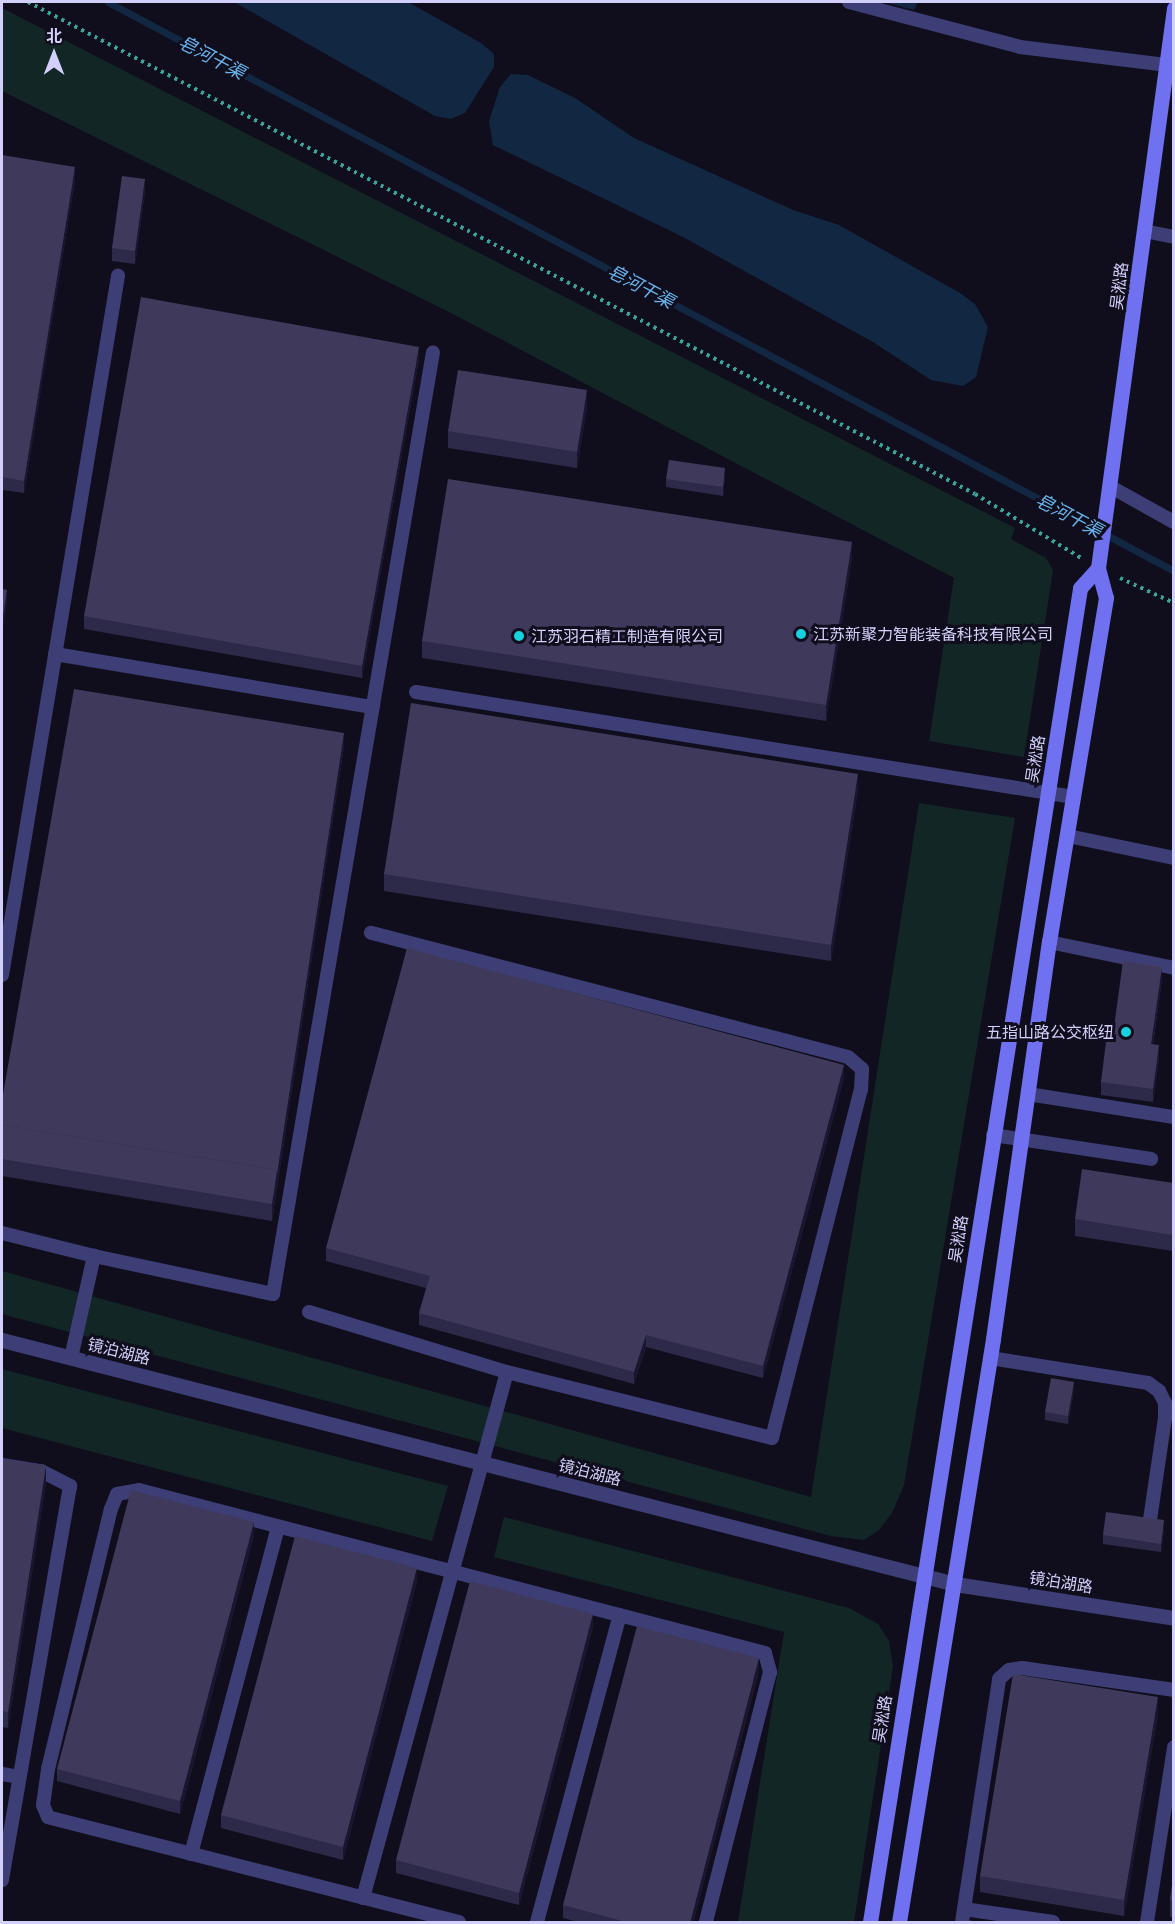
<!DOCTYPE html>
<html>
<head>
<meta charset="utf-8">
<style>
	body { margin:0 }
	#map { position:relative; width:1175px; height:1924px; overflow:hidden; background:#100e1d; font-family:"Noto Sans","Noto Sans SC",sans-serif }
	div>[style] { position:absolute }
	.green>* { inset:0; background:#122625 }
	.water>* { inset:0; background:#122742 }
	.stream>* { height:7px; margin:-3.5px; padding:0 3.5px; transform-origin:3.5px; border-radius:3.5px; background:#122742 }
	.path>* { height:4px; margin-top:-2px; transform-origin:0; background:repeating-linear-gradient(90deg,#39a49a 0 3px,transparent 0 7.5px) }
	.service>* { height:14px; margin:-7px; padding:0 7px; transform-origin:7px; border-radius:7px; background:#3e3e77 }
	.tertiary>* { height:15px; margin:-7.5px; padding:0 7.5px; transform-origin:7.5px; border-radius:7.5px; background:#3e3e77 }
	.secondary>* { height:15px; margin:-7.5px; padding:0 7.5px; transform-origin:7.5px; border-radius:7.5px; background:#7071f0 }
	.wall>* { inset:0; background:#2d2949 }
	.shaded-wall>* { inset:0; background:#1a1630 }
	.building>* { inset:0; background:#3f3a5c }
	.dots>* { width:16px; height:16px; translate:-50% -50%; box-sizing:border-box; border:3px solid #100e1d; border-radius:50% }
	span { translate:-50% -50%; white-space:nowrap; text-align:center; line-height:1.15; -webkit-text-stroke:6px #100e1d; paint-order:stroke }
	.street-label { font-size:16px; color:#d2cffa }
	.poi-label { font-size:16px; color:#d2cffa }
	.left { translate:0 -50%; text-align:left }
	.right { translate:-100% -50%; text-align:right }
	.water-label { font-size:18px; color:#68b5ef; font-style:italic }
	.frame { position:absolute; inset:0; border:3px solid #d2cffa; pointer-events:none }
	.north { position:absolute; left:24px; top:24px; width:60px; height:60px; -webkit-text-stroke:4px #100e1d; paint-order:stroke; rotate:0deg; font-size:16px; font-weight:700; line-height:24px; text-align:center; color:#d2cffa }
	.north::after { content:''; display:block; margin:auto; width:21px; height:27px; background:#d2cffa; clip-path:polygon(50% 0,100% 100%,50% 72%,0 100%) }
</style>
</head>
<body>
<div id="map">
	<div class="green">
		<div style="clip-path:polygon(2px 8px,1015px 528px,1011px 539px,1046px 558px,1053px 570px,1024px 757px,929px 741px,954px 578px,451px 313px,2px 91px)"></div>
		<div style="clip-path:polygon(919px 803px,1015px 818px,904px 1485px,892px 1513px,879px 1530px,864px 1540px,831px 1536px,2px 1314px,2px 1271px,811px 1497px)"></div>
		<div style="clip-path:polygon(2px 1369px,448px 1486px,432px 1541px,2px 1428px)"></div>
		<div style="clip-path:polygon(504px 1517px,849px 1608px,878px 1624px,889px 1641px,893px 1666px,854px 1922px,738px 1922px,784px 1632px,494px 1557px)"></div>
	</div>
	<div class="water">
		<div style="clip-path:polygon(234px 2px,408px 2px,481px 43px,494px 54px,494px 67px,465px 113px,451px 119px,435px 116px)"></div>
		<div style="clip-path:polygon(884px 2px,918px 2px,914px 10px)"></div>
		<div style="clip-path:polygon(511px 74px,528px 75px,575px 98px,634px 138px,793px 210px,839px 225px,960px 293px,975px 304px,988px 327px,976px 377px,963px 386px,931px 380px,873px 342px,681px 236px,493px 145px,489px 121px,500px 87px)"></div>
	</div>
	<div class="stream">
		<div style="left:108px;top:2px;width:1208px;rotate:28.09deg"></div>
	</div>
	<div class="path">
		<div style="left:28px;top:2px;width:1067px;rotate:27.45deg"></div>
		<div style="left:975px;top:494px;width:124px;rotate:31.1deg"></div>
		<div style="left:1120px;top:578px;width:60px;rotate:24.8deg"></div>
	</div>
	<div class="service">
		<div style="left:849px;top:2px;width:177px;rotate:14.7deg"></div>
		<div style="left:1020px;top:47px;width:147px;rotate:7deg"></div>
		<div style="left:1144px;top:231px;width:31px;rotate:11deg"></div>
		<div style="left:1111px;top:487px;width:72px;rotate:29.1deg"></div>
		<div style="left:55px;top:654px;width:322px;rotate:9.5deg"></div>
		<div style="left:416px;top:692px;width:666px;rotate:9.07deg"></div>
		<div style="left:1068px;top:836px;width:108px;rotate:11.7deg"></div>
		<div style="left:1049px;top:942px;width:128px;rotate:11.7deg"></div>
		<div style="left:2px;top:975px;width:709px;rotate:-80.58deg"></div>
		<div style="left:1028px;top:1094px;width:148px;rotate:9deg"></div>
		<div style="left:993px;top:1135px;width:160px;rotate:8.6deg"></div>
		<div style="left:2px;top:1233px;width:95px;rotate:14deg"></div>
		<div style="left:309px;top:1312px;width:207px;rotate:16.9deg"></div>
		<div style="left:71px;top:1358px;width:105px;rotate:-77.3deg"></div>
		<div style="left:94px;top:1256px;width:183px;rotate:12deg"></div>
		<div style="left:273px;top:1294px;width:955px;rotate:-80.36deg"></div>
		<div style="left:990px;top:1358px;width:160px;rotate:9deg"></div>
		<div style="left:1148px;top:1383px;width:14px;rotate:36deg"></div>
		<div style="left:1159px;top:1391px;width:13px;rotate:63deg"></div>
		<div style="left:1165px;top:1403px;width:15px;rotate:90deg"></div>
		<div style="left:1165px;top:1418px;width:103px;rotate:98.4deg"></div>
		<div style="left:2px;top:1465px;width:39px;rotate:9deg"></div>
		<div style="left:41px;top:1471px;width:33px;rotate:27deg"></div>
		<div style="left:70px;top:1486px;width:400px;rotate:99.8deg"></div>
		<div style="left:2px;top:1774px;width:17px;rotate:10deg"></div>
		<div style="left:191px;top:1854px;width:338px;rotate:-75.1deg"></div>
		<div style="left:363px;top:1898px;width:545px;rotate:-74.69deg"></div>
		<div style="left:507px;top:1372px;width:273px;rotate:14deg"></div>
		<div style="left:772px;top:1438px;width:359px;rotate:-75.7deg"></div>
		<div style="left:861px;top:1090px;width:21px;rotate:-87deg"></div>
		<div style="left:862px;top:1069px;width:18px;rotate:-139deg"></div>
		<div style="left:848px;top:1057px;width:493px;rotate:-165.4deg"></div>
		<div style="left:964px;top:1909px;width:90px;rotate:8.3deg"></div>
		<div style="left:459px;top:1922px;width:424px;rotate:-165.7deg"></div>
		<div style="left:48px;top:1817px;width:13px;rotate:-113deg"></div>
		<div style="left:43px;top:1805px;width:36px;rotate:-82deg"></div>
		<div style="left:48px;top:1769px;width:268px;rotate:-76.4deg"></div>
		<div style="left:111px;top:1509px;width:16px;rotate:-68deg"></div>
		<div style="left:117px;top:1494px;width:22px;rotate:-10deg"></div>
		<div style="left:139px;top:1490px;width:647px;rotate:14.59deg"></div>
		<div style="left:765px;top:1653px;width:20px;rotate:75deg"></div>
		<div style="left:770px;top:1672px;width:258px;rotate:104.4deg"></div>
		<div style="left:537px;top:1922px;width:318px;rotate:-74.9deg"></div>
		<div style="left:962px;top:1922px;width:246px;rotate:-81.3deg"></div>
		<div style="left:999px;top:1679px;width:13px;rotate:-42deg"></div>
		<div style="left:1009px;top:1670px;width:13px;rotate:-9deg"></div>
		<div style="left:1022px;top:1668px;width:154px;rotate:8.2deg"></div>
		<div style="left:1147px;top:1922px;width:177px;rotate:-81.2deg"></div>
	</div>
	<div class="tertiary">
		<div style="left:2px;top:1340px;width:984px;rotate:14.36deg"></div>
		<div style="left:955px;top:1584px;width:222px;rotate:8.8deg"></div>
	</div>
	<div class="secondary">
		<div style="left:870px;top:1922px;width:1350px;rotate:-81.05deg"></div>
		<div style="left:1080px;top:588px;width:27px;rotate:-48deg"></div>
		<div style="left:899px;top:1922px;width:591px;rotate:-80.84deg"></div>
		<div style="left:993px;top:1339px;width:401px;rotate:-82deg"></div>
		<div style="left:1049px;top:942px;width:349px;rotate:-80.6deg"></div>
		<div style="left:1106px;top:598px;width:31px;rotate:-105deg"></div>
		<div style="left:1098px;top:568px;width:565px;rotate:-82.27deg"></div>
	</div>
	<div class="wall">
		<div style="clip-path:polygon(2px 155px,75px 180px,24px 493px,2px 490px)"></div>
		<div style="clip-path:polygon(145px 192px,135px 264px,112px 261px,112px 248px)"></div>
		<div style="clip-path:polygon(419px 359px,362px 678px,84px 629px,84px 616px)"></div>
		<div style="clip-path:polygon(587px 406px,577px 468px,448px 448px,448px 431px)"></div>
		<div style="clip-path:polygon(725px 476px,723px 496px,666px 487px,666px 479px)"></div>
		<div style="clip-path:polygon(852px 558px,826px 721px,422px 658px,422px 641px)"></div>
		<div style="clip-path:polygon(344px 746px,272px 1221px,2px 1176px,2px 1100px)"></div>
		<div style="clip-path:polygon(858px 790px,831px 961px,384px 891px,384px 874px)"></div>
		<div style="clip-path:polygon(1162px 979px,1153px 1045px,1159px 1058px,1153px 1102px,1101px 1095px,1101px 1082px,1112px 1042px)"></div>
		<div style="clip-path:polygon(844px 1078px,763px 1378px,646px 1347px,634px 1384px,419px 1325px,419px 1313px,426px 1288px,326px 1261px,326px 1248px)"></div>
		<div style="clip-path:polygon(1173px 1183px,1173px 1251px,1075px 1236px,1075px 1219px)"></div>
		<div style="clip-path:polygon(1074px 1390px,1068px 1424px,1045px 1420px,1045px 1412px)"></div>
		<div style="clip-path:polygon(2px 1459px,46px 1482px,8px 1728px,2px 1727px)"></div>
		<div style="clip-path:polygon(1164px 1529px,1161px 1552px,1103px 1544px,1103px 1535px)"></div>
		<div style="clip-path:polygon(254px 1535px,180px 1814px,57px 1781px,57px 1769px)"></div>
		<div style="clip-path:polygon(417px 1581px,343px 1860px,221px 1828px,221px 1815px)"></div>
		<div style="clip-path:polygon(593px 1627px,519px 1905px,396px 1873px,396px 1860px)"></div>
		<div style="clip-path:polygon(759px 1671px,693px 1923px,582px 1923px,563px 1918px,563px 1905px)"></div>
		<div style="clip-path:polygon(1158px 1714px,1124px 1916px,980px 1892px,980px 1876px)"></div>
		<div style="clip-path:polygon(1173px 1878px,1173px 1917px,1170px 1917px,1170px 1900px)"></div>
	</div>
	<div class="shaded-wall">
		<div style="clip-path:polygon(75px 167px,75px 180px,24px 493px,24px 481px)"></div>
		<div style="clip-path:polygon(145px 179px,145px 192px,135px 264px,135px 251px)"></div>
		<div style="clip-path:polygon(419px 347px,419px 359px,362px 678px,362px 666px)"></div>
		<div style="clip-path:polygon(587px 390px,587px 406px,577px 468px,577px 452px)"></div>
		<div style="clip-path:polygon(725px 468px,725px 476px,723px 496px,723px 487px)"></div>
		<div style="clip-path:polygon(852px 542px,852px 558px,826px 721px,826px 705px)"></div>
		<div style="clip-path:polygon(7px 590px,7px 603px,2px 636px,2px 623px)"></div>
		<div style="clip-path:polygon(344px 733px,344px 746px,272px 1221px,272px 1204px)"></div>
		<div style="clip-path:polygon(858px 774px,858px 790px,831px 961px,831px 945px)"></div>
		<div style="clip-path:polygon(1162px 967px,1162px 979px,1151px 1057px,1151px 1044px)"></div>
		<div style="clip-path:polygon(1159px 1045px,1159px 1058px,1153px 1102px,1153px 1089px)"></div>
		<div style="clip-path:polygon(844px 1065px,844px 1078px,763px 1378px,763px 1366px)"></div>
		<div style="clip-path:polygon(646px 1335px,646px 1347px,634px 1384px,634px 1372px)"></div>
		<div style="clip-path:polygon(1074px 1382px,1074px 1390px,1068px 1424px,1068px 1416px)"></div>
		<div style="clip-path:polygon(46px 1465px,46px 1482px,8px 1728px,8px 1712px)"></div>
		<div style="clip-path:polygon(1164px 1520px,1164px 1529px,1161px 1552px,1161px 1544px)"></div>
		<div style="clip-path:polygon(254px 1522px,254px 1535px,180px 1814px,180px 1801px)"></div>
		<div style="clip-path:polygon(417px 1568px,417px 1581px,343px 1860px,343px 1847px)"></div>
		<div style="clip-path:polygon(593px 1614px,593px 1627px,519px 1905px,519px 1893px)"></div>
		<div style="clip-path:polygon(759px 1658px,759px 1671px,693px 1923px,690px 1923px)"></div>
		<div style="clip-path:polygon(1158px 1697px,1158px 1714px,1124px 1916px,1124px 1900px)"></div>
	</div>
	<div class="building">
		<div style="clip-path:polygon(2px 155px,75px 167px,24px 481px,2px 477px)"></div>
		<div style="clip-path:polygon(122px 176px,145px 179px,135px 251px,112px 248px)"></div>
		<div style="clip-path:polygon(141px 297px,419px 347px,362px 666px,84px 616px)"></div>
		<div style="clip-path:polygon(458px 370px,587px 390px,577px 452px,448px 431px)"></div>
		<div style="clip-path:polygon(669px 460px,725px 468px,723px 487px,666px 479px)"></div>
		<div style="clip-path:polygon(448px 479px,852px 542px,826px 705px,422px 641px)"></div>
		<div style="clip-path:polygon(2px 589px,7px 590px,2px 623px)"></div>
		<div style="clip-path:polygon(74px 689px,344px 733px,277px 1174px,277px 1170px,2px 1125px,2px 1100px)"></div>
		<div style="clip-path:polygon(411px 703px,858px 774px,831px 945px,384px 874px)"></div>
		<div style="clip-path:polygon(407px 948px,844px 1065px,763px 1366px,646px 1335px,634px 1372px,419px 1313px,430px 1276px,326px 1248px)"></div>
		<div style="clip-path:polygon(1123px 961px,1162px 967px,1151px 1044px,1159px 1045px,1153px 1089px,1101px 1082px,1106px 1042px,1112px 1042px)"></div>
		<div style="clip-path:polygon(2px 1125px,277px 1170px,272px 1204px,2px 1159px)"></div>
		<div style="clip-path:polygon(1082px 1169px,1173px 1183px,1173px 1235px,1075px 1219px)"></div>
		<div style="clip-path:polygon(1051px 1378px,1074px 1382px,1068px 1416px,1045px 1412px)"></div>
		<div style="clip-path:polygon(2px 1459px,46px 1465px,8px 1712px,2px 1711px)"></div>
		<div style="clip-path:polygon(131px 1490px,254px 1522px,180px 1801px,57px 1769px)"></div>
		<div style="clip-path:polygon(1106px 1512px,1164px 1520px,1161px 1544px,1103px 1535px)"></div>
		<div style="clip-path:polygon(295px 1536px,417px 1568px,343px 1847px,221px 1815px)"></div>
		<div style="clip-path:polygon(470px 1581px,593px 1614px,519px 1893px,396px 1860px)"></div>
		<div style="clip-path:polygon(637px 1626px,759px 1658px,690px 1923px,630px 1923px,563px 1905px)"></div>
		<div style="clip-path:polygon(1013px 1674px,1158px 1697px,1124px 1900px,980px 1876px)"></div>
		<div style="clip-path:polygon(1173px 1878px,1173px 1901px,1170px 1900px)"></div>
		<div style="clip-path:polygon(967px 1920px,985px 1923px,966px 1923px)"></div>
	</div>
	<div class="dots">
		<div style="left:801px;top:634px;background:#17d1de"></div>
		<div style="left:519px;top:636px;background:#17d1de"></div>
		<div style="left:1126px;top:1032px;background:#17d1de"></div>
	</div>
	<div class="street-label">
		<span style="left:1119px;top:286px;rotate:-83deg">吴淞路</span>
		<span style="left:1035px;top:759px;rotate:-81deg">吴淞路</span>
		<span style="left:958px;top:1239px;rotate:-81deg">吴淞路</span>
		<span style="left:119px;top:1351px;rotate:14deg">镜泊湖路</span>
		<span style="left:590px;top:1472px;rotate:14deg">镜泊湖路</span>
		<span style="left:1061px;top:1582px;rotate:9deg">镜泊湖路</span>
		<span style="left:882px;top:1719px;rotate:-81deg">吴淞路</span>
	</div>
	<div class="poi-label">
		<span class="left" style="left:813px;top:634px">江苏新聚力智能装备科技有限公司</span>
		<span class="left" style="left:531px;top:636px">江苏羽石精工制造有限公司</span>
		<span class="right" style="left:1114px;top:1032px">五指山路公交枢纽</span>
	</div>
	<div class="water-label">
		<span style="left:212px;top:57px;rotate:28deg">皂河干渠</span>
		<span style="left:641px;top:286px;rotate:28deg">皂河干渠</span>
		<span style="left:1069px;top:515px;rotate:28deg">皂河干渠</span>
	</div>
	<div class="frame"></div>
	<div class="north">北</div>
</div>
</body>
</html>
